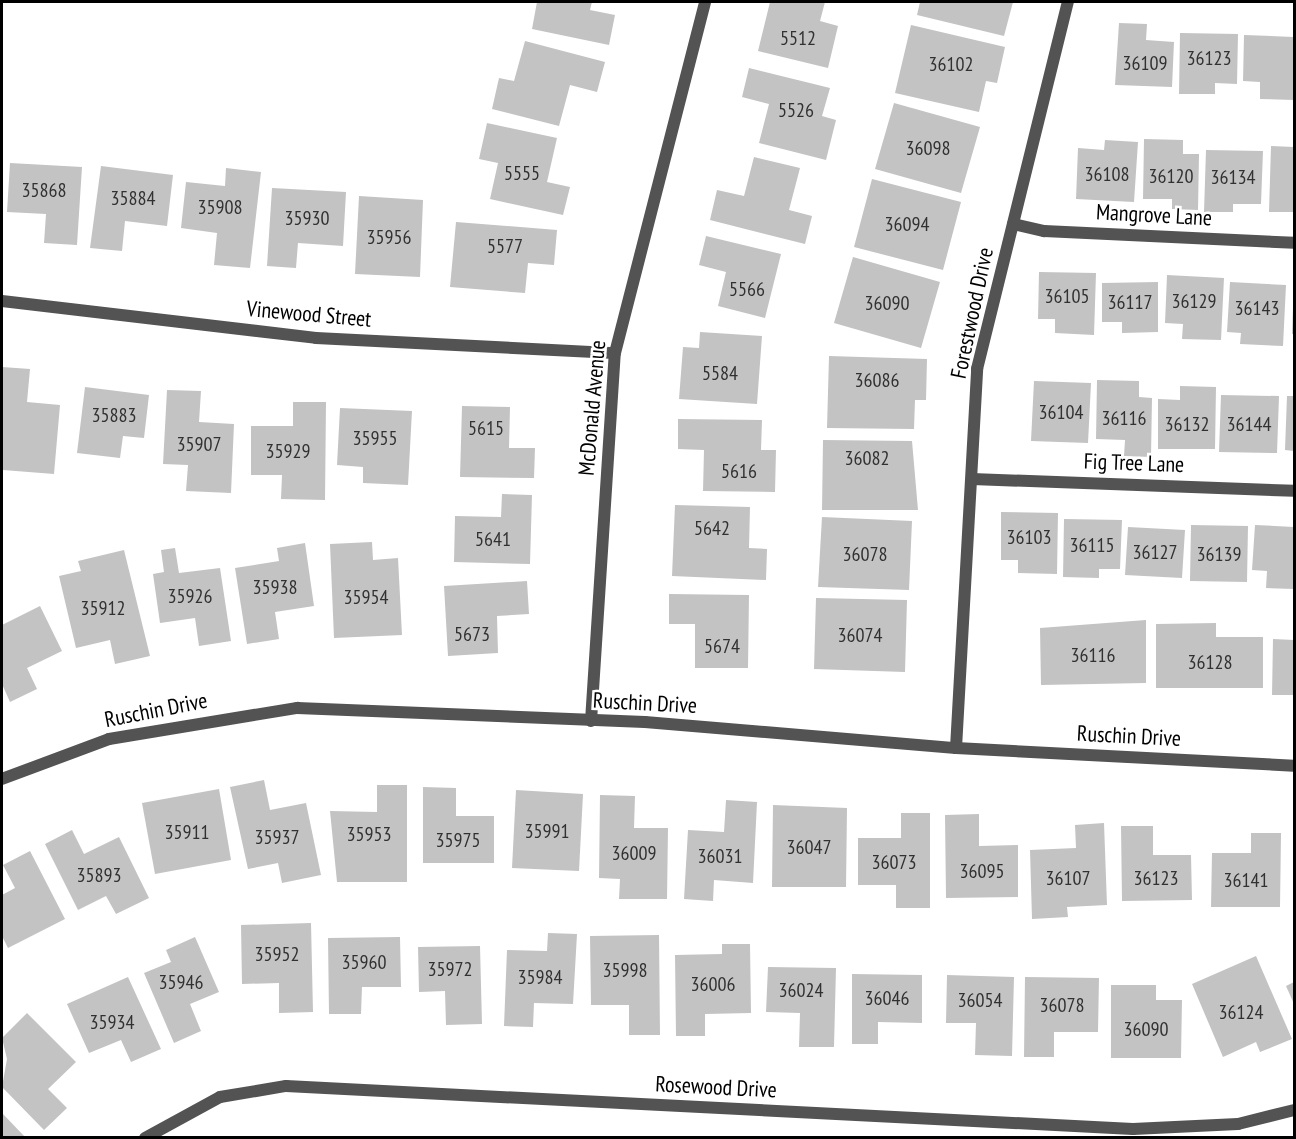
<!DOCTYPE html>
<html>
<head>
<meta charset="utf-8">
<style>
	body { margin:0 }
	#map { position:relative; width:1296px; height:1139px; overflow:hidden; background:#fff; font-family:"PT Sans Narrow",sans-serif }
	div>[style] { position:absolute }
	.building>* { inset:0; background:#c3c3c3 }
	.street>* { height:12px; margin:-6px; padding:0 6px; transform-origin:6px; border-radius:6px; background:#535353 }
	span { translate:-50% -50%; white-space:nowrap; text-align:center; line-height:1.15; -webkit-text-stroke:5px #fff; paint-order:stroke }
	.number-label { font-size:20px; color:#313131 }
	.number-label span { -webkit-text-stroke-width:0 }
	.street-label { font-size:22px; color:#000 }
	.frame { position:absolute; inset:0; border:3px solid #000; pointer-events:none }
</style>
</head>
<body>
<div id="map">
	<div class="building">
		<div style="clip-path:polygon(537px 2px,592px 2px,590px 10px,615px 15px,609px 45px,532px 29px)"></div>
		<div style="clip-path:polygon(770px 2px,825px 2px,820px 21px,838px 26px,828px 68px,758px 51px)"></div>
		<div style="clip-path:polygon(920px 2px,1013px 2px,1004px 36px,917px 15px)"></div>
		<div style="clip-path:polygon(1119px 23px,1147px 24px,1146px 40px,1174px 42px,1172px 87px,1115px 85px)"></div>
		<div style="clip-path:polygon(911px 25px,1005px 47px,997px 83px,986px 81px,979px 112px,895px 93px)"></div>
		<div style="clip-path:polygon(1180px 33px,1238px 34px,1237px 84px,1215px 83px,1215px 94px,1179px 94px)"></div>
		<div style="clip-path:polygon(1244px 35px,1294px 37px,1294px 100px,1260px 99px,1260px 82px,1243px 81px)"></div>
		<div style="clip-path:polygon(525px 41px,605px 62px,597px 92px,570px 85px,559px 126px,492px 109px,499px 78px,514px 81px)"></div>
		<div style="clip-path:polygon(749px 68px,830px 88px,822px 116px,836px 120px,826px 160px,759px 143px,769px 104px,742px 97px)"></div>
		<div style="clip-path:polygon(894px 103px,980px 127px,961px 193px,875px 169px)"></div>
		<div style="clip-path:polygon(487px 123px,557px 138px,547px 182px,570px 187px,563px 215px,490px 199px,498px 163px,479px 159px)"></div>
		<div style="clip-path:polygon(1144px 139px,1183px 140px,1183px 154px,1199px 154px,1198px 210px,1172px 209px,1172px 199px,1143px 199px)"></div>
		<div style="clip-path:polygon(1105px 140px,1138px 142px,1134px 202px,1076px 199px,1078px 148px,1104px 150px)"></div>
		<div style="clip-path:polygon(1271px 146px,1294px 147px,1294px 212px,1269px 212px)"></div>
		<div style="clip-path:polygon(1206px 150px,1263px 151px,1261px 204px,1233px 204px,1233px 212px,1204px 212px)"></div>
		<div style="clip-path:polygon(754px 157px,800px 168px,789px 210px,812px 216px,805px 244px,710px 220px,717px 190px,744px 196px)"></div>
		<div style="clip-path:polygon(10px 163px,82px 167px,77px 245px,44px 243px,46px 214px,7px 212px)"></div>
		<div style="clip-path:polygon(101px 166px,173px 175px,167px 226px,125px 221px,122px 251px,90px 248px)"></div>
		<div style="clip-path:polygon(226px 168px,261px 172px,250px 268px,214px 265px,217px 233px,181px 228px,186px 182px,225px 186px)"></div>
		<div style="clip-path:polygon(872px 179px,961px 202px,943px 270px,854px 247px)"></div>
		<div style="clip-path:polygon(272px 188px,346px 192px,343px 246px,298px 243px,296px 268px,267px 266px)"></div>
		<div style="clip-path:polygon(359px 196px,423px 200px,420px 277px,355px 274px)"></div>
		<div style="clip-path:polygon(456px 222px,557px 230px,554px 265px,528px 263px,525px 293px,450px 287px)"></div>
		<div style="clip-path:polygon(706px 236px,781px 254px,765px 318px,718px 306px,726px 272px,699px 265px)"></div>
		<div style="clip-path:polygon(853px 257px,940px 282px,921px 348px,834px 323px)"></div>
		<div style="clip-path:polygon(1039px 272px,1096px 273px,1094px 335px,1055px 333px,1055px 319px,1038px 319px)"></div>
		<div style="clip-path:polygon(1167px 275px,1224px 278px,1221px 340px,1182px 339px,1183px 324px,1165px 323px)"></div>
		<div style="clip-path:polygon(1158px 282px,1158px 332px,1122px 333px,1122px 322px,1102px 322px,1102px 283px)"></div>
		<div style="clip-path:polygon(1230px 282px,1286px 285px,1283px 346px,1240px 344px,1241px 333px,1227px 332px)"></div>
		<div style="clip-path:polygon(1293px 307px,1294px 307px,1294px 334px,1292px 334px)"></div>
		<div style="clip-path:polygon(700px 332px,762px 336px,757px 404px,679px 399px,683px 347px,699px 348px)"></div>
		<div style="clip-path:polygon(829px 356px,927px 359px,926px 400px,915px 400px,914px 429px,827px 428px)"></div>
		<div style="clip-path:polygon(2px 367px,30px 369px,27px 402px,60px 405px,54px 474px,3px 470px)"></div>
		<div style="clip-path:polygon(1097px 380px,1139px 381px,1139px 397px,1152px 398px,1151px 457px,1124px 456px,1125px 440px,1096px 439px)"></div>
		<div style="clip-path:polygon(1034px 381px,1091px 383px,1088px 443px,1031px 441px)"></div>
		<div style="clip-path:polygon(1180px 386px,1216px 387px,1215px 449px,1158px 449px,1158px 399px,1180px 400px)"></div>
		<div style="clip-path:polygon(85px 387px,149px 395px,144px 438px,123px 436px,120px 458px,77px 453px)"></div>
		<div style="clip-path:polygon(167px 390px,201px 391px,199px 422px,234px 424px,231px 493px,186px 491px,188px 465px,163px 464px)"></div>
		<div style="clip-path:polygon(1221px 395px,1279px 396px,1277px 453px,1219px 452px)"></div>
		<div style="clip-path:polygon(1287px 396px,1294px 396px,1294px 451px,1285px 450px)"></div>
		<div style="clip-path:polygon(293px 402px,326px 402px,325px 500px,281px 499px,282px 475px,251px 475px,251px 426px,293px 426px)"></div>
		<div style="clip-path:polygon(462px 406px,510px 407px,509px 448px,535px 448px,534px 478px,460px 477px)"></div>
		<div style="clip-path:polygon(340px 408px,412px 411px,408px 485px,363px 483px,363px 467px,337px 465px)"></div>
		<div style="clip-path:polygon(678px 419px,762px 420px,761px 450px,776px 450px,775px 492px,703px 491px,704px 450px,678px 449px)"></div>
		<div style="clip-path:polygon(823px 440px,912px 441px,918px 510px,822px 510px)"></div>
		<div style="clip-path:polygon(502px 494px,532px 495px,530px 564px,454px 562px,455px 516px,501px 517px)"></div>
		<div style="clip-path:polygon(675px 505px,750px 507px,749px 548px,767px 549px,766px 580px,672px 576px)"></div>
		<div style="clip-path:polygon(1001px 512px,1058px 513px,1057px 574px,1018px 573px,1018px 560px,1001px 560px)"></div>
		<div style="clip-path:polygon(822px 517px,912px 521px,909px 590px,818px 587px)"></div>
		<div style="clip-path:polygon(1064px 519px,1122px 520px,1120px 569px,1099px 569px,1099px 578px,1063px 577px)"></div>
		<div style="clip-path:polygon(1191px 525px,1248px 526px,1247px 582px,1190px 581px)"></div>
		<div style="clip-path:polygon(1255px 525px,1294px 527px,1294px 589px,1266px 588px,1267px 571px,1252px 570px)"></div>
		<div style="clip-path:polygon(1128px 527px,1185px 530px,1182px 578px,1125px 575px)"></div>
		<div style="clip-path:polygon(372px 542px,373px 560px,398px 558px,402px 635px,334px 638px,330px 544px)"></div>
		<div style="clip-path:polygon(305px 543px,314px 606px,275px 612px,279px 639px,247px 644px,235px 568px,279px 561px,277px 548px)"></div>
		<div style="clip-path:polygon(175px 548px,179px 573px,220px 568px,231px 641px,199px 646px,195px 618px,160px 623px,153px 574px,164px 572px,161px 550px)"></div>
		<div style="clip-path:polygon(124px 550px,150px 656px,115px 664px,110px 640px,76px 648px,59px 576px,81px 571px,78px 561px)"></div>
		<div style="clip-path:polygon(527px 581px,529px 614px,497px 616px,498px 653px,448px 656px,444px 586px)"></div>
		<div style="clip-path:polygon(669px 594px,749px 595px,748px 668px,695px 668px,695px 624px,669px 624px)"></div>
		<div style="clip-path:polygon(816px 598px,907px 600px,905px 672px,814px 669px)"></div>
		<div style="clip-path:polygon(40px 606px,62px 651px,27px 668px,37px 689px,10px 702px,2px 684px,2px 625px)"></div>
		<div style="clip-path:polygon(1146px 620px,1146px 683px,1041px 685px,1040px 628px)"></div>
		<div style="clip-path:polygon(1216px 623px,1216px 637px,1263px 637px,1263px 688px,1156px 688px,1156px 624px)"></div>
		<div style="clip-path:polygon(1273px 639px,1294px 640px,1294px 695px,1272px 695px)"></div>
		<div style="clip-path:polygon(264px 780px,270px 810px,306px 803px,321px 875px,282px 883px,278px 863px,248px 869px,230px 787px)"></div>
		<div style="clip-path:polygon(377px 785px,407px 785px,407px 882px,337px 882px,330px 811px,377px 812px)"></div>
		<div style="clip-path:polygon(423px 787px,456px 788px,456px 816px,494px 816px,494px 863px,423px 863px)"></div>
		<div style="clip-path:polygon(219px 789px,231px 860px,155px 874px,142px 803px)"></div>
		<div style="clip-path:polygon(516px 790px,583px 794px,579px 871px,512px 868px)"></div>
		<div style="clip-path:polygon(600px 795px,635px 796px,634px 828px,668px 828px,667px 899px,619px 899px,620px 879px,599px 878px)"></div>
		<div style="clip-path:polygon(726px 800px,757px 802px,753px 883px,714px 880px,713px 901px,684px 899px,688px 830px,724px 832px)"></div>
		<div style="clip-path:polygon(773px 805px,847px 808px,846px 887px,772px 887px)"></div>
		<div style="clip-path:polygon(901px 813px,930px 813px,930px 908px,896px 908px,896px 885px,858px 885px,858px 838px,901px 838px)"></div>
		<div style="clip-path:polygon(979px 814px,979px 846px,1018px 845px,1018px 897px,946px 898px,945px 815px)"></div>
		<div style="clip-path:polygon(1104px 823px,1107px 905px,1067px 907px,1068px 917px,1032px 919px,1030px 850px,1076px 848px,1075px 825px)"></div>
		<div style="clip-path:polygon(1121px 826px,1153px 826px,1153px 855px,1191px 855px,1192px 900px,1122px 901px)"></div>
		<div style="clip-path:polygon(72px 830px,84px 854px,119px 837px,149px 898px,116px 914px,106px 896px,78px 910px,45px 844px)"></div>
		<div style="clip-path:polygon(1251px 833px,1281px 833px,1280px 907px,1211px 907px,1212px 853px,1251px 853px)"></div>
		<div style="clip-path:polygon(30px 851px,65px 919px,8px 948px,2px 936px,2px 895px,15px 888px,3px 865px)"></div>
		<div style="clip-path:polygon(311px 923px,313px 1012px,279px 1013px,279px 983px,242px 984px,241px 925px)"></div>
		<div style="clip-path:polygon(548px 933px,577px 934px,573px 1004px,534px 1003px,533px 1027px,504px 1026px,507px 950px,547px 951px)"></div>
		<div style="clip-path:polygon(659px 935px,660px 1035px,629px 1035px,629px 1005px,591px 1005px,590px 936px)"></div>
		<div style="clip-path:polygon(195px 937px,219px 992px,190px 1004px,201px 1031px,174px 1043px,144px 973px,171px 962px,166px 950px)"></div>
		<div style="clip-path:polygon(400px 937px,401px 987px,362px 987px,361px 1014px,329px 1014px,328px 938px)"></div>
		<div style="clip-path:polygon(722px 944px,750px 944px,751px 1013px,705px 1014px,705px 1036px,676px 1036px,675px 955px,722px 954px)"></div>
		<div style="clip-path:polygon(480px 946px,482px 1024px,446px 1025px,445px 991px,419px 992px,418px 947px)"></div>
		<div style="clip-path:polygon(1256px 956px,1292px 1039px,1260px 1052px,1256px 1042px,1223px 1057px,1192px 984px)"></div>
		<div style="clip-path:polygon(768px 967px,836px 968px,834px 1047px,799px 1047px,800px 1013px,766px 1012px)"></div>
		<div style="clip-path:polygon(852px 974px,922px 975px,922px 1023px,878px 1022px,878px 1044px,852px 1044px)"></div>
		<div style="clip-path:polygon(947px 975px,1014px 977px,1012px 1056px,975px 1055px,976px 1023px,946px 1023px)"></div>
		<div style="clip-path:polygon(128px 977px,161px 1049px,131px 1062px,121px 1040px,89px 1053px,67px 1004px)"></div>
		<div style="clip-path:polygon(1025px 977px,1099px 978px,1098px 1032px,1054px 1032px,1054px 1057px,1024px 1057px)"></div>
		<div style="clip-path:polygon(1294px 982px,1294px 1004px,1286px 986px)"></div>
		<div style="clip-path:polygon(1111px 985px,1156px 985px,1156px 1000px,1182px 1000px,1181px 1058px,1111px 1058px)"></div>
		<div style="clip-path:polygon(27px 1013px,76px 1062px,48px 1089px,67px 1108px,44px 1130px,2px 1087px,7px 1059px,2px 1038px)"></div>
		<div style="clip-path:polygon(2px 1113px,26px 1138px,2px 1138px)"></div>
	</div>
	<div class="street">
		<div style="left:1013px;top:224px;width:32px;rotate:13deg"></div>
		<div style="left:1044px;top:231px;width:250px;rotate:2.7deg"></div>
		<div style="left:2px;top:301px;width:316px;rotate:6.7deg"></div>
		<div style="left:316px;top:338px;width:299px;rotate:2.9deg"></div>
		<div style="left:972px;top:479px;width:322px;rotate:2.1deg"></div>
		<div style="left:591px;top:721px;width:369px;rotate:-86.3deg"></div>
		<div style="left:615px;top:353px;width:362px;rotate:-75.6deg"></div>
		<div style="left:956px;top:748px;width:380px;rotate:-86.8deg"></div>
		<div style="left:977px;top:369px;width:378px;rotate:-76.1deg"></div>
		<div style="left:2px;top:779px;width:114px;rotate:-20.5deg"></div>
		<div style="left:109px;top:739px;width:191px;rotate:-9.4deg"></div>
		<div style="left:297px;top:708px;width:348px;rotate:2.3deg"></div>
		<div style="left:645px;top:722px;width:312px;rotate:4.8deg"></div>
		<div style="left:956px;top:748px;width:338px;rotate:3deg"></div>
		<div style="left:145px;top:1138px;width:85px;rotate:-28.7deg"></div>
		<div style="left:220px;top:1097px;width:67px;rotate:-9.5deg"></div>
		<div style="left:286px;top:1086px;width:848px;rotate:2.91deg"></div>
		<div style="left:1133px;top:1129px;width:105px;rotate:-2.7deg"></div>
		<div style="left:1238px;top:1124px;width:58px;rotate:-14deg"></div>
	</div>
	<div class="number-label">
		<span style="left:798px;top:38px">5512</span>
		<span style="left:1209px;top:58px">36123</span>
		<span style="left:1145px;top:63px">36109</span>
		<span style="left:951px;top:64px">36102</span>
		<span style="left:796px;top:110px">5526</span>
		<span style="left:928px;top:148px">36098</span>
		<span style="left:522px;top:173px">5555</span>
		<span style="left:1107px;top:174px">36108</span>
		<span style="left:1171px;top:176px">36120</span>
		<span style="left:1233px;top:177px">36134</span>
		<span style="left:44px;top:190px">35868</span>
		<span style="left:133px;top:198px">35884</span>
		<span style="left:220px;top:207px">35908</span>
		<span style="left:307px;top:218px">35930</span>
		<span style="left:907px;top:224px">36094</span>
		<span style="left:389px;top:237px">35956</span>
		<span style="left:505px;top:246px">5577</span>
		<span style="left:747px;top:289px">5566</span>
		<span style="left:1067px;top:296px">36105</span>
		<span style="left:1194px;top:301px">36129</span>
		<span style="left:1130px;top:302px">36117</span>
		<span style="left:887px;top:303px">36090</span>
		<span style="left:1257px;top:308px">36143</span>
		<span style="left:720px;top:373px">5584</span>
		<span style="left:877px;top:380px">36086</span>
		<span style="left:1061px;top:412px">36104</span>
		<span style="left:114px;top:415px">35883</span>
		<span style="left:1124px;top:418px">36116</span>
		<span style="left:1187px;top:424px">36132</span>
		<span style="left:1249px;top:424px">36144</span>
		<span style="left:486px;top:428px">5615</span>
		<span style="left:375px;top:438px">35955</span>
		<span style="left:199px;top:444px">35907</span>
		<span style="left:288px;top:451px">35929</span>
		<span style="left:867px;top:458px">36082</span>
		<span style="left:739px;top:471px">5616</span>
		<span style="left:712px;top:528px">5642</span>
		<span style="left:1029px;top:537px">36103</span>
		<span style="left:493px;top:539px">5641</span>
		<span style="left:1092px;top:545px">36115</span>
		<span style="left:1155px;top:552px">36127</span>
		<span style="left:865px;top:554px">36078</span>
		<span style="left:1219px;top:554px">36139</span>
		<span style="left:275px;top:587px">35938</span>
		<span style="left:190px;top:596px">35926</span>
		<span style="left:366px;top:597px">35954</span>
		<span style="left:103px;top:608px">35912</span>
		<span style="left:472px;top:634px">5673</span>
		<span style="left:860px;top:635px">36074</span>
		<span style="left:722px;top:646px">5674</span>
		<span style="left:1093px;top:655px">36116</span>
		<span style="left:1210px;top:662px">36128</span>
		<span style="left:547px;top:831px">35991</span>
		<span style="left:187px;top:832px">35911</span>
		<span style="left:369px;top:834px">35953</span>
		<span style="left:277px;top:837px">35937</span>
		<span style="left:458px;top:840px">35975</span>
		<span style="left:809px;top:847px">36047</span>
		<span style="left:634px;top:853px">36009</span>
		<span style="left:720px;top:856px">36031</span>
		<span style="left:894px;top:862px">36073</span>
		<span style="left:982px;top:871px">36095</span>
		<span style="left:99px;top:875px">35893</span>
		<span style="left:1068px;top:878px">36107</span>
		<span style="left:1156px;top:878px">36123</span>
		<span style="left:1246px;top:880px">36141</span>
		<span style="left:277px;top:954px">35952</span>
		<span style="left:364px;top:962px">35960</span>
		<span style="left:450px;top:969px">35972</span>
		<span style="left:625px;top:970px">35998</span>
		<span style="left:540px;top:977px">35984</span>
		<span style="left:181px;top:982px">35946</span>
		<span style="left:713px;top:984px">36006</span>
		<span style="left:801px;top:990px">36024</span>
		<span style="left:887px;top:998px">36046</span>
		<span style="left:980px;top:1000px">36054</span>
		<span style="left:1062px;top:1005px">36078</span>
		<span style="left:1241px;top:1012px">36124</span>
		<span style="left:112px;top:1022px">35934</span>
		<span style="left:1146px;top:1029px">36090</span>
	</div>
	<div class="street-label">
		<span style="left:1154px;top:215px;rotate:3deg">Mangrove Lane</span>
		<span style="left:972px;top:313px;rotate:-78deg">Forestwood Drive</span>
		<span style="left:309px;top:314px;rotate:5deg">Vinewood Street</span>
		<span style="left:592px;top:408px;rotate:-85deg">McDonald Avenue</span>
		<span style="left:1134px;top:463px;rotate:2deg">Fig Tree Lane</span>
		<span style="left:645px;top:703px;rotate:3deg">Ruschin Drive</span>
		<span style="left:156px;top:710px;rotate:-11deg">Ruschin Drive</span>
		<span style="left:1129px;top:736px;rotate:3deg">Ruschin Drive</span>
		<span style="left:716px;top:1087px;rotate:3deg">Rosewood Drive</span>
	</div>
	<div class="frame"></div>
</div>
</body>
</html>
